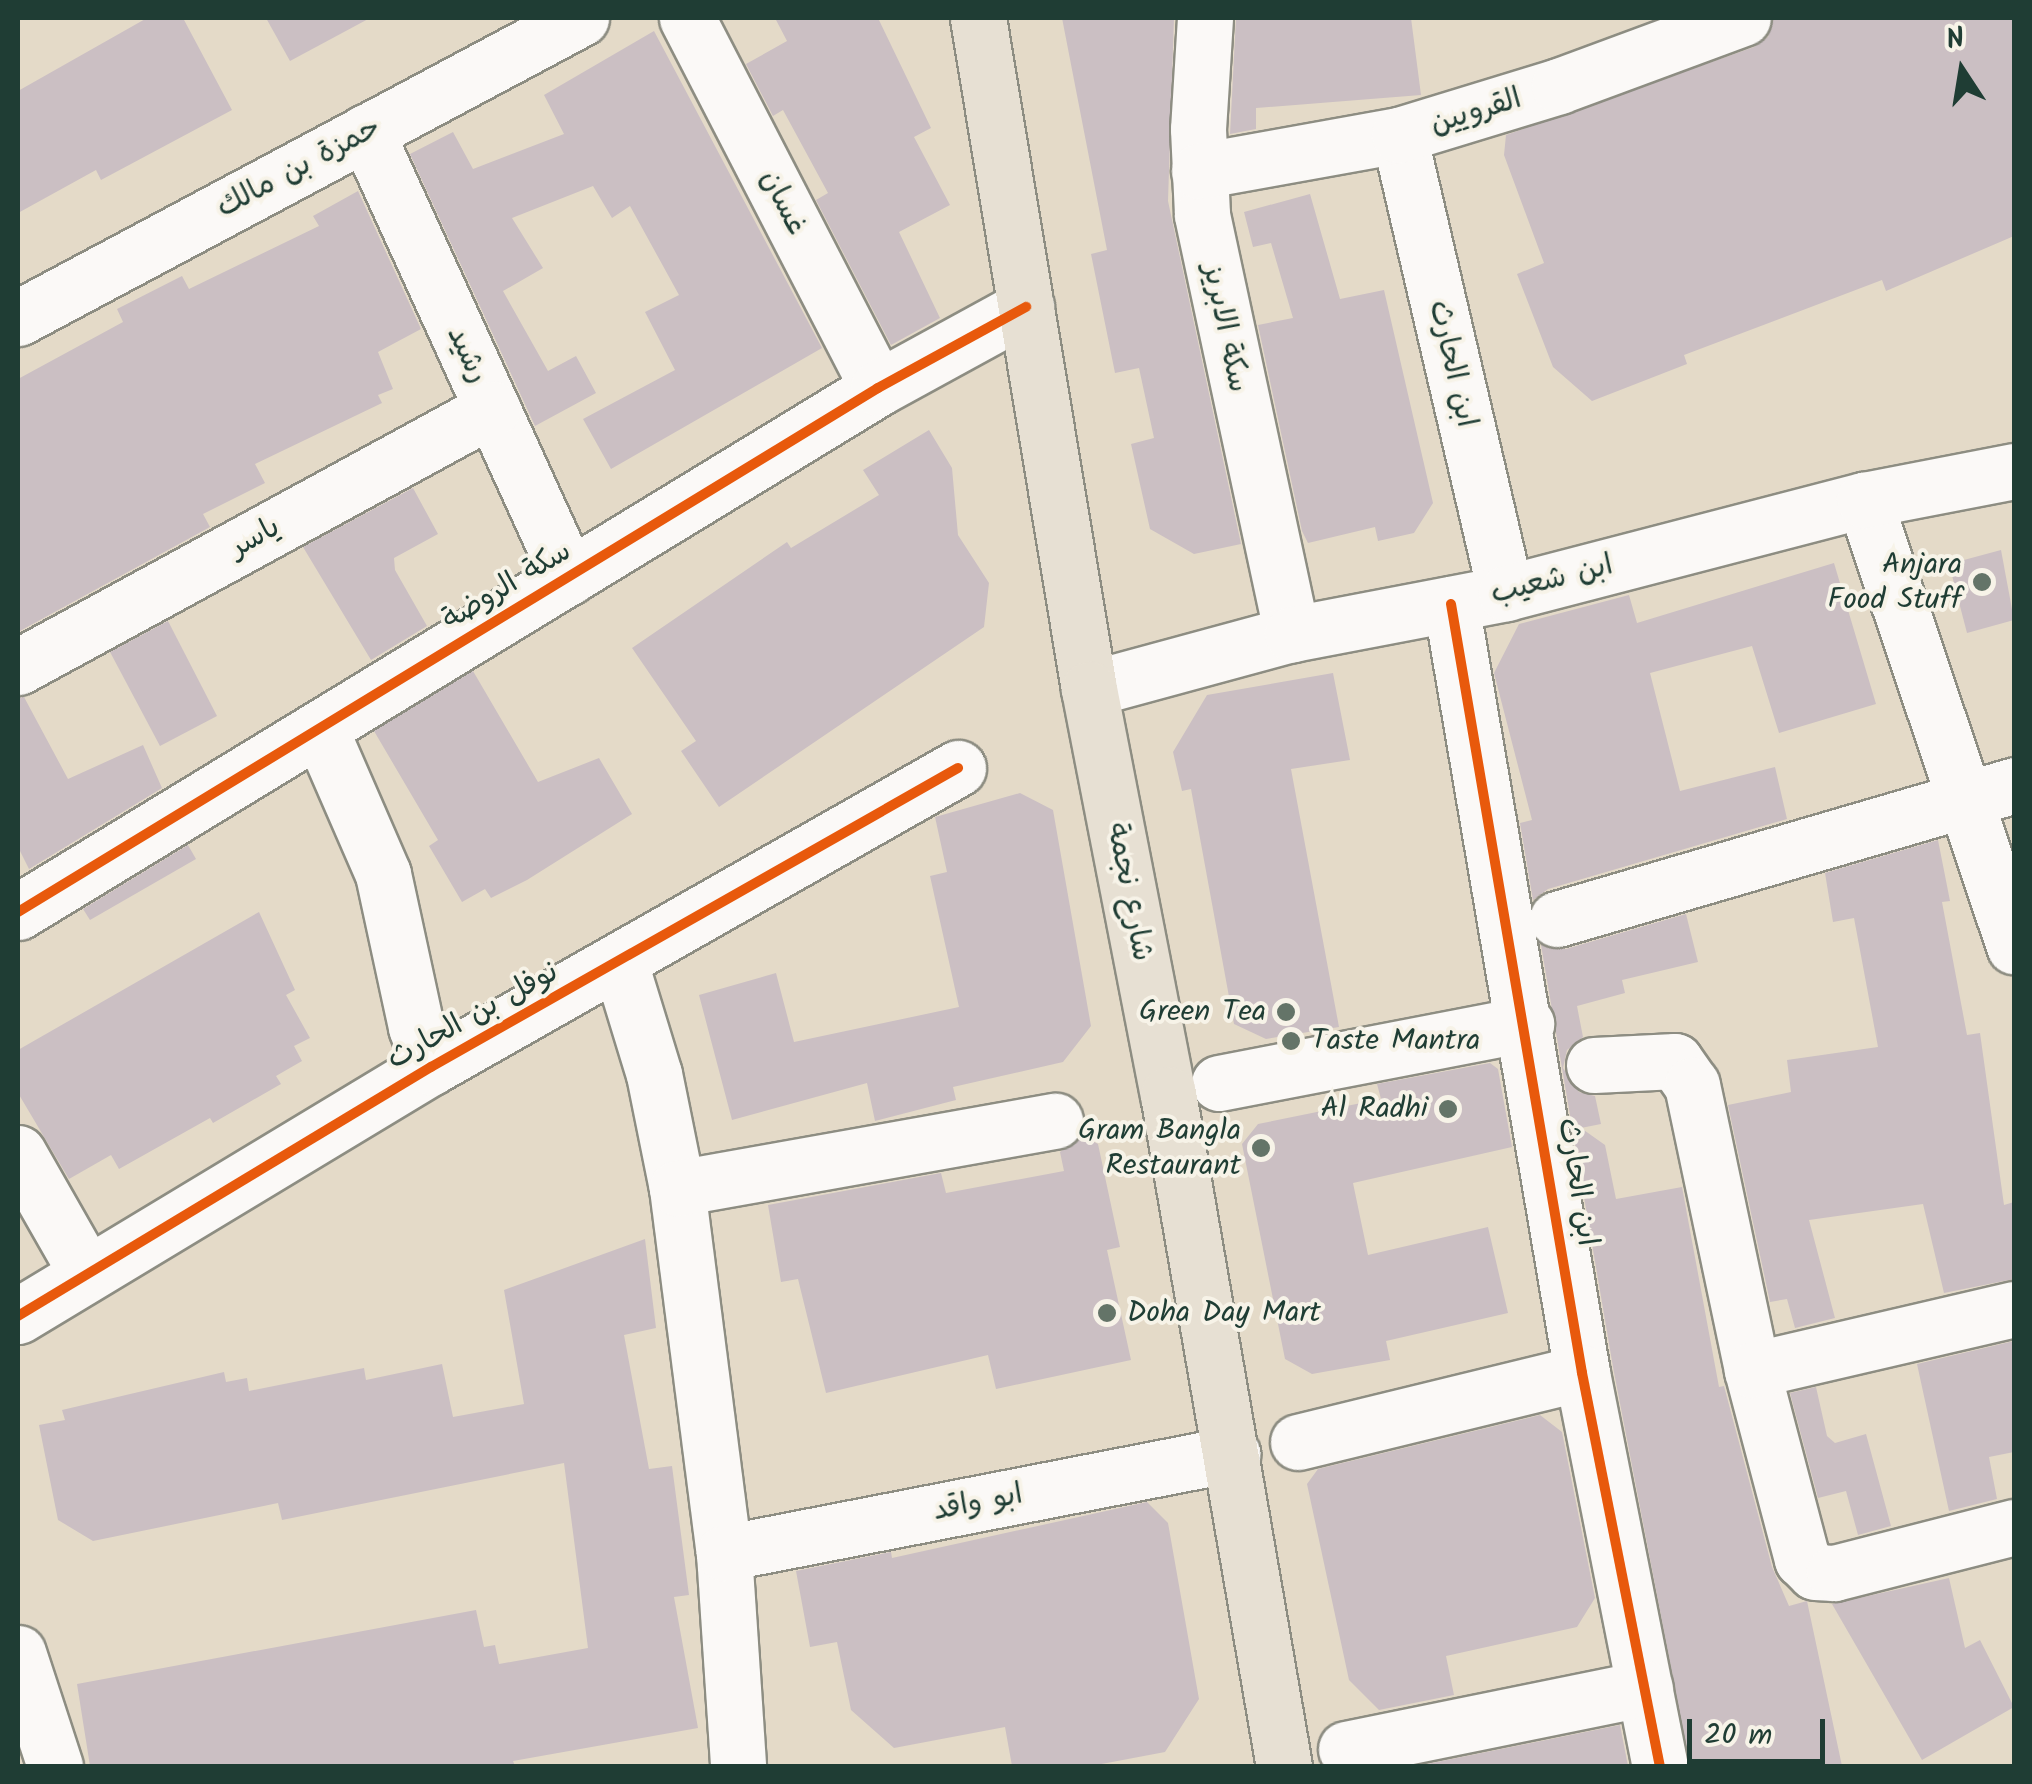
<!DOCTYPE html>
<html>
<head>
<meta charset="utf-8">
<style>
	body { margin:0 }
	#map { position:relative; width:2032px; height:1784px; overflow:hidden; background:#e4dac8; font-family:Kalam,"Playpen Sans Arabic",sans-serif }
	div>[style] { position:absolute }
	.building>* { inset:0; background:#cbbfc3 }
	.roads { filter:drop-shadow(2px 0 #8d8d82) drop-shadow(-2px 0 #8d8d82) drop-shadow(0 2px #8d8d82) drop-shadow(0 -2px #8d8d82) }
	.minor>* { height:55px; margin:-27.5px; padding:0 27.5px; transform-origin:27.5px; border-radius:27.5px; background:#fbf9f7 }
	.major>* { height:55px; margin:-27.5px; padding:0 27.5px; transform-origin:27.5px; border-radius:27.5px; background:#e7e0d3 }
	.cycleway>* { height:10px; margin:-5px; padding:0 5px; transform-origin:5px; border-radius:5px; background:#e8590c }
	.dots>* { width:28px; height:28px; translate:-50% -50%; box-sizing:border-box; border:5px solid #f7f3e8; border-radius:50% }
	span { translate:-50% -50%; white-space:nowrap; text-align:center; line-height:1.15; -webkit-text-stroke:8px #f7f3e8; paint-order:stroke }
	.street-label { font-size:30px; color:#1f3d34 }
	.poi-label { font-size:30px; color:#1f3d34 }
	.right { translate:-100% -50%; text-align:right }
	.left { translate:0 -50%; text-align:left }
	.frame { position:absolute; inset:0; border:20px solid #1f3d34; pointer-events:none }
	.north { position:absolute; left:1912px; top:20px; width:100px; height:100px; -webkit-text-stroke:8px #f7f3e8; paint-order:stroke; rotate:348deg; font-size:28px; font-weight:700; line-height:40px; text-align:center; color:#1f3d34 }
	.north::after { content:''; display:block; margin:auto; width:35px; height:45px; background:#1f3d34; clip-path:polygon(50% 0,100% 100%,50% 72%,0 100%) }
	.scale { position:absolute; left:1687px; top:1719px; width:138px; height:45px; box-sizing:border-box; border:5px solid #1f3d34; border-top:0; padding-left:12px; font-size:30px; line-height:35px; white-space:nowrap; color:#1f3d34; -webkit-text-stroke:8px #f7f3e8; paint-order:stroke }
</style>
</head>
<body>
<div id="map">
	<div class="building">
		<div style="clip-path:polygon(147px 18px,183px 18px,232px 110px,101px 180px,96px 170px,18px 213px,18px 91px)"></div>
		<div style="clip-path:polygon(266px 18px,370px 18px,290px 61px)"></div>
		<div style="clip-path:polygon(775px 18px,878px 18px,931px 128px,914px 137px,950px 205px,899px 232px,940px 318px,891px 345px,816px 200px,828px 193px,783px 110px,773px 116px,746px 64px,787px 41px)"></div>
		<div style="clip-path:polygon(1062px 18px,1174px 18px,1168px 201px,1241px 544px,1194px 554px,1150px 529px,1131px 444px,1154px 438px,1139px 368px,1115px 373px,1091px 254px,1107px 250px)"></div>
		<div style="clip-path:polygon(1236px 18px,1411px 18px,1421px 95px,1256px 108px,1256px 129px,1230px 134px)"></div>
		<div style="clip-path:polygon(1773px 18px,2014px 18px,2014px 236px,1886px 291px,1882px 280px,1684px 355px,1687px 364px,1592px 401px,1553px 367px,1517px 274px,1544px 263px,1504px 155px,1506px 135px,1754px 47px,1768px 37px)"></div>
		<div style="clip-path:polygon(654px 31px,822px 348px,611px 469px,583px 419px,675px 370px,645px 312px,679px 295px,630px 206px,612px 218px,593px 186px,512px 218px,543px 268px,503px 291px,548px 371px,576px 356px,596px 393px,535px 426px,410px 154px,453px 132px,473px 169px,564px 134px,544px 95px)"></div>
		<div style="clip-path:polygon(358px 191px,421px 329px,378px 352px,393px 389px,378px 395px,382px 403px,255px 464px,265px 483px,203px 514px,210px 527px,18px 632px,18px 379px,123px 322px,117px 309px,182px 276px,189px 289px,319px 226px,313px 216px)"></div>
		<div style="clip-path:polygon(1310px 194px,1340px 299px,1384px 290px,1433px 503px,1414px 533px,1378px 541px,1375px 527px,1308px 543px,1302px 531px,1258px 325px,1293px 318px,1271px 243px,1253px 247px,1244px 212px)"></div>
		<div style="clip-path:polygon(929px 430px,952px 468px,958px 535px,989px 583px,984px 627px,719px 807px,681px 751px,696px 741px,632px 648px,787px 542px,791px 548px,879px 495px,863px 470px)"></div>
		<div style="clip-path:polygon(413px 488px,438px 534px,394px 558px,395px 570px,427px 626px,371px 660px,303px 547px)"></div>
		<div style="clip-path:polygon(2001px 550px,2014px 620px,1967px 633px,1949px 564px)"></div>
		<div style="clip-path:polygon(1834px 563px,1876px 704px,1779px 733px,1752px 646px,1650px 673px,1680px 791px,1775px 767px,1787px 819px,1548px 889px,1533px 900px,1520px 823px,1532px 820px,1494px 673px,1519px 624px,1629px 595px,1637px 623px)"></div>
		<div style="clip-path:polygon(168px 621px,217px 716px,160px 746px,110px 652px)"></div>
		<div style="clip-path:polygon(473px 671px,538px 782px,599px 758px,632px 814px,527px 880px,491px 898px,485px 889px,462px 902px,429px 846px,438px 840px,374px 731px)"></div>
		<div style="clip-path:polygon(1333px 673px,1350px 760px,1291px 769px,1339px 1027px,1266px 1039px,1234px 1024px,1191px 789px,1182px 791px,1173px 752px,1207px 695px)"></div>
		<div style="clip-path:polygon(24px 697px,68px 779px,143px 745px,162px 788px,29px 869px,18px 847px,18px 698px)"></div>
		<div style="clip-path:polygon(1020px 793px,1053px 810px,1091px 1026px,1063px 1062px,953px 1087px,956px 1100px,875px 1121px,867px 1083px,732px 1120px,699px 995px,776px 973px,794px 1042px,959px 1007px,930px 876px,947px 872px,935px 817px)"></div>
		<div style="clip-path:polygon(1938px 840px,1950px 901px,1942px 902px,1967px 1035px,1980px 1033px,2004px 1205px,2014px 1202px,2014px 1279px,1944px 1293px,1923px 1204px,1809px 1220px,1835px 1318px,1795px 1328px,1787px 1299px,1770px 1302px,1728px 1105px,1791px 1092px,1787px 1060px,1878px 1047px,1854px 918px,1833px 922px,1825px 873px)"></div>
		<div style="clip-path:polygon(188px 845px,196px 859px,90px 920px,83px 909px)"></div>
		<div style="clip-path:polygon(259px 912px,295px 990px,286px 995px,310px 1038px,294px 1046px,302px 1061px,276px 1076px,281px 1084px,213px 1123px,210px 1118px,119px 1169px,111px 1155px,69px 1179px,18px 1093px,18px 1050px)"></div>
		<div style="clip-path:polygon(1686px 914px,1698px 962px,1622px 980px,1625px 993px,1577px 1006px,1583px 1037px,1567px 1050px,1563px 1068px,1579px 1092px,1595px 1096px,1601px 1124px,1581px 1128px,1605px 1145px,1616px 1199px,1682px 1187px,1719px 1387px,1724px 1386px,1772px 1567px,1789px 1606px,1807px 1601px,1842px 1766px,1690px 1766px,1613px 1367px,1541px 945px,1566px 949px)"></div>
		<div style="clip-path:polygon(1490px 1063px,1498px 1069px,1512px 1147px,1353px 1183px,1368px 1255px,1488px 1227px,1508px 1313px,1386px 1341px,1390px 1360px,1312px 1374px,1285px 1359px,1242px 1144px,1258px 1124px,1381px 1099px,1377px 1084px)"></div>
		<div style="clip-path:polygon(1082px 1135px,1098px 1144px,1120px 1247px,1107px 1250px,1131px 1360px,996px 1389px,988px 1355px,826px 1393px,798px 1279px,781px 1282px,768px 1205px,941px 1173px,946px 1193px,1064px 1171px,1060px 1152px)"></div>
		<div style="clip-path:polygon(645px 1239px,656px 1328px,624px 1335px,649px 1469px,672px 1466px,689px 1595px,674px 1597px,698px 1728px,513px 1761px,515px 1766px,90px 1766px,77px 1684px,476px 1610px,484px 1647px,495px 1645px,499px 1664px,588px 1648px,564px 1463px,282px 1520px,278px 1503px,93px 1541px,58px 1520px,39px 1425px,65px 1420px,62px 1410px,224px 1372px,226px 1382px,247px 1378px,249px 1391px,364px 1368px,366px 1380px,442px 1364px,453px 1417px,524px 1404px,504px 1290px)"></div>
		<div style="clip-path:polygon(2014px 1341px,2014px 1452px,1989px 1457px,1997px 1499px,1949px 1511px,1917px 1364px)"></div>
		<div style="clip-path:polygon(1816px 1387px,1827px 1436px,1835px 1443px,1866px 1434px,1891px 1526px,1858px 1535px,1846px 1491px,1818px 1498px,1790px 1393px)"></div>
		<div style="clip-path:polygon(1540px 1415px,1562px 1432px,1595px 1598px,1577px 1627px,1446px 1656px,1454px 1695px,1379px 1710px,1349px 1680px,1307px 1484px,1318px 1469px)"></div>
		<div style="clip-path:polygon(1147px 1502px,1168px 1523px,1199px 1699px,1165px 1752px,1091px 1766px,1012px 1766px,1005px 1727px,894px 1748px,851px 1710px,837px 1642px,810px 1647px,796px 1571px,891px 1552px,892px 1558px)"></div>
		<div style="clip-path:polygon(1949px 1578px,1965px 1648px,1980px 1640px,2014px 1707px,1922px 1760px,1832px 1604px)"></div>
		<div style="clip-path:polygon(1620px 1725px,1628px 1766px,1417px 1766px)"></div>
	</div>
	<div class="roads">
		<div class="minor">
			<div style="left:687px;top:18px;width:416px;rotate:62.7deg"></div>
			<div style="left:1205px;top:18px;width:111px;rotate:93.6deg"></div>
			<div style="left:1198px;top:129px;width:86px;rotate:87.3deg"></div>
			<div style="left:1202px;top:215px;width:429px;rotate:77.9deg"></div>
			<div style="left:366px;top:132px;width:489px;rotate:65.5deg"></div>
			<div style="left:1399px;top:135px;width:470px;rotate:76.9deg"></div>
			<div style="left:1199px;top:171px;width:203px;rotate:-10.2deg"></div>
			<div style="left:1399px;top:135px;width:167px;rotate:-17deg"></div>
			<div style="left:1559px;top:86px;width:196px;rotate:-20.3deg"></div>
			<div style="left:18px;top:318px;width:638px;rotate:-28.05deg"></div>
			<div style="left:1864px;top:500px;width:471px;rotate:71.4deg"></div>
			<div style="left:1451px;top:604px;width:780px;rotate:80.33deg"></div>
			<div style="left:1582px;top:1373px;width:401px;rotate:78.8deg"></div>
			<div style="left:18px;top:667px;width:540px;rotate:-28.56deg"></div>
			<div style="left:1089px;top:689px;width:210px;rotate:-15.2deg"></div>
			<div style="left:1292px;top:634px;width:218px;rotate:-10.8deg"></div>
			<div style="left:1506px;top:593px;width:370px;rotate:-14.6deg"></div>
			<div style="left:1864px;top:500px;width:153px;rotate:-10.9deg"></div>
			<div style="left:320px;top:729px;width:158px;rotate:66.5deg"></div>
			<div style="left:383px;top:874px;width:157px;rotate:77.8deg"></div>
			<div style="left:416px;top:1027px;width:43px;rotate:69.4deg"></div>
			<div style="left:18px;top:912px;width:1007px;rotate:-31.35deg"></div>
			<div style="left:878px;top:388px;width:169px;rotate:-28.7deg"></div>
			<div style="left:1557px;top:919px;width:476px;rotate:-16.3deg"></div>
			<div style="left:620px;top:963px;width:116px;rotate:73deg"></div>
			<div style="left:654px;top:1074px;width:116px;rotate:78.6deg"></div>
			<div style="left:677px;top:1188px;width:368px;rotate:82.7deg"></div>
			<div style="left:724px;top:1553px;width:213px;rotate:86.2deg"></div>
			<div style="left:1594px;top:1065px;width:81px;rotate:-2.8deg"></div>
			<div style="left:1675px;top:1061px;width:29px;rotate:55deg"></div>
			<div style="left:1692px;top:1085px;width:291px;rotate:78.1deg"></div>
			<div style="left:1752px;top:1370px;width:196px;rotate:75.2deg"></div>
			<div style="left:1802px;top:1559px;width:18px;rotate:45deg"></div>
			<div style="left:1815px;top:1572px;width:19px;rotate:3deg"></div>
			<div style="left:1834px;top:1573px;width:186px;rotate:-14.3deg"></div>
			<div style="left:1219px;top:1083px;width:313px;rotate:-10.9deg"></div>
			<div style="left:18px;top:1153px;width:137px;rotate:60.3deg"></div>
			<div style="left:677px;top:1188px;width:384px;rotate:-10.1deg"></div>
			<div style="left:18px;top:1316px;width:482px;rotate:-31.1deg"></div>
			<div style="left:431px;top:1067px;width:606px;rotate:-29.57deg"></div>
			<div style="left:1752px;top:1370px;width:269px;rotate:-13.1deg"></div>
			<div style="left:1298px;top:1442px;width:292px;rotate:-13.7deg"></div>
			<div style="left:724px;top:1553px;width:518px;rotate:-11.03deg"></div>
			<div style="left:18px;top:1653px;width:119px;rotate:71.9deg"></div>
			<div style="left:1346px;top:1749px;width:305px;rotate:-11.5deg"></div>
		</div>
		<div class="major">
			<div style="left:978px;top:18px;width:680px;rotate:80.61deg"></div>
			<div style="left:1089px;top:689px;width:413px;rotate:79deg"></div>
			<div style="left:1168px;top:1094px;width:682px;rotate:80.21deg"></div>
		</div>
	</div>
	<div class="cycleway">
		<div style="left:1451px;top:604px;width:780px;rotate:80.33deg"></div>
		<div style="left:1582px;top:1373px;width:401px;rotate:78.8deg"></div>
		<div style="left:18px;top:912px;width:1007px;rotate:-31.35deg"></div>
		<div style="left:878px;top:388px;width:169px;rotate:-28.7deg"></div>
		<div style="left:18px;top:1316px;width:482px;rotate:-31.1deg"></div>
		<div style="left:431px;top:1067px;width:606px;rotate:-29.57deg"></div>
	</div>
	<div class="dots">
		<div style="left:1982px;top:582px;background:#647468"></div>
		<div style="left:1286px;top:1012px;background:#647468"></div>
		<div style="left:1291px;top:1041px;background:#647468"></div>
		<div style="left:1448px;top:1109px;background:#647468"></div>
		<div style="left:1261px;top:1148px;background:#647468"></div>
		<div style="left:1107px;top:1313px;background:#647468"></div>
	</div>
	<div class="street-label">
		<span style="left:1476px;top:112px;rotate:-17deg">القرويين</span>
		<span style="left:299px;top:168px;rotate:-28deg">حمزة بن مالك</span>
		<span style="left:783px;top:203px;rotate:63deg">غسان</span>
		<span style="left:1225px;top:328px;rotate:78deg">سكة الابريز</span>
		<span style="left:467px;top:355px;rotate:65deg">رشيد</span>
		<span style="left:1452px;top:364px;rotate:77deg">ابن الحارث</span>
		<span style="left:255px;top:538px;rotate:-29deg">ياسر</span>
		<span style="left:1552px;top:580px;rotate:-14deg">ابن شعيب</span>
		<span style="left:507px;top:586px;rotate:-31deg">سكة الروضة</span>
		<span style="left:1129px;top:892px;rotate:79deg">شارع نجمة</span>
		<span style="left:473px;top:1016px;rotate:-29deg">نوفل بن الحارث</span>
		<span style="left:1577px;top:1182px;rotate:81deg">ابن الحارث</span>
		<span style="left:978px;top:1503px;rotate:-11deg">ابو واقد</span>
	</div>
	<div class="poi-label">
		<span class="right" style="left:1962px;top:582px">Anjara<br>Food Stuff</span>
		<span class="right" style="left:1266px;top:1012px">Green Tea</span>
		<span class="left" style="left:1311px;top:1041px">Taste Mantra</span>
		<span class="right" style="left:1428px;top:1109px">Al Radhi</span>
		<span class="right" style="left:1241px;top:1148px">Gram Bangla<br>Restaurant</span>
		<span class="left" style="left:1127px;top:1313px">Doha Day Mart</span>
	</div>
	<div class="frame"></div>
	<div class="north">N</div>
	<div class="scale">20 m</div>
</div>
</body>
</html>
